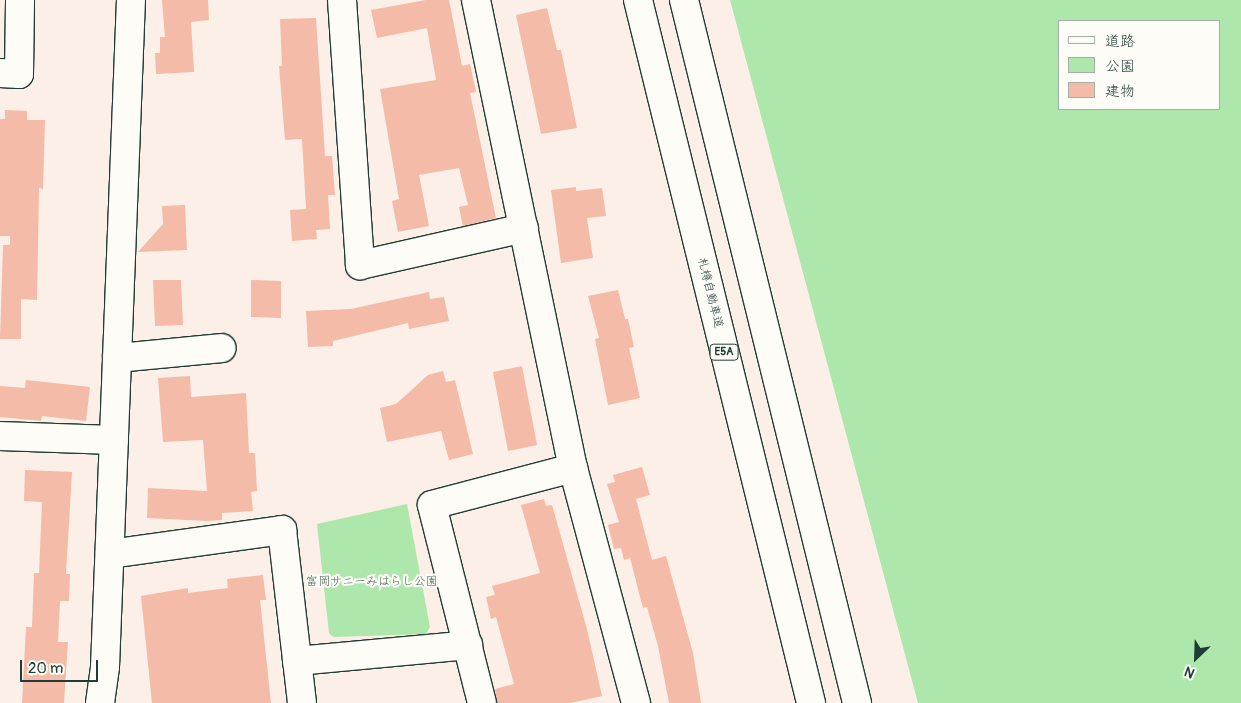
<!DOCTYPE html>
<html>
<head>
<meta charset="utf-8">
<style>
	body { margin:0 }
	#map { position:relative; width:1241px; height:703px; overflow:hidden; background:#fbefe7; font-family:Pangolin,"Klee One",sans-serif }
	div>[style] { position:absolute }
	.green>* { inset:0; background:#aee7ab }
	.building>* { inset:0; background:#f3bba8 }
	.roads { filter:drop-shadow(1px 0 #1f3d34) drop-shadow(-1px 0 #1f3d34) drop-shadow(0 1px #1f3d34) drop-shadow(0 -1px #1f3d34) }
	.street>* { height:28px; margin:-14px; padding:0 14px; transform-origin:14px; border-radius:14px; background:#fdfcf7 }
	.highway>* { height:28px; margin:-14px; padding:0 14px; transform-origin:14px; border-radius:14px; background:#fdfcf7 }
	span { translate:-50% -50%; white-space:nowrap; text-align:center; line-height:1.15; -webkit-text-stroke:4.5px #fdfcf7; paint-order:stroke }
	.shield-label span { padding:1px 4px; background:#fdfcf7; border:1px solid; border-radius:4px; -webkit-text-stroke-width:0 }
	.shield-label { font-size:11px; color:#1f3d34; font-weight:700 }
	.street-label { font-size:12px; color:#1f3d34 }
	.park-label { font-size:12px; color:#3c5f4c }
	.legend { position:absolute; left:1058px; top:20px; width:162px; height:90px; box-sizing:border-box; background:#fdfcf7; border:1px solid #a4b0a9; margin:0; padding:6px 9px; list-style:none; font-size:15px; color:#1f3d34 }
	.legend li { display:flex; align-items:center; gap:10px; height:25px }
	.legend b { width:25px; border:1px solid #a4b0a9 }
	.north { position:absolute; left:1171px; top:633px; width:50px; height:50px; -webkit-text-stroke:4px #fdfcf7; paint-order:stroke; rotate:204deg; font-size:14px; font-weight:700; line-height:20px; text-align:center; color:#1f3d34 }
	.north::after { content:''; display:block; margin:auto; width:18px; height:22px; background:#1f3d34; clip-path:polygon(50% 0,100% 100%,50% 72%,0 100%) }
	.scale { position:absolute; left:20px; top:660px; width:78px; height:22px; box-sizing:border-box; border:2px solid #1f3d34; border-top:0; padding-left:6px; font-size:15px; line-height:18px; white-space:nowrap; color:#1f3d34; -webkit-text-stroke:4px #fdfcf7; paint-order:stroke }
</style>
</head>
<body>
<div id="map">
	<div class="green">
		<div style="clip-path:polygon(evenodd,730px 0,1241px 0,1241px 703px,918px 703px,730px 0,1220px 21px,1220px 109px,1060px 109px,1060px 21px,1220px 21px)"></div>
		<div style="clip-path:polygon(407px 504px,430px 627px,426px 634px,333px 637px,329px 633px,317px 524px)"></div>
	</div>
	<div class="building">
		<div style="clip-path:polygon(162px 0,208px 0,209px 20px,191px 22px,194px 72px,156px 74px,155px 53px,160px 53px,160px 37px,165px 37px)"></div>
		<div style="clip-path:polygon(426px 0,449px 0,462px 66px,470px 64px,476px 92px,470px 93px,496px 218px,463px 226px,459px 207px,468px 205px,459px 168px,419px 175px,429px 226px,398px 232px,392px 201px,399px 199px,380px 89px,436px 80px,427px 28px,377px 38px,371px 10px)"></div>
		<div style="clip-path:polygon(547px 8px,557px 50px,561px 50px,577px 128px,541px 134px,516px 15px)"></div>
		<div style="clip-path:polygon(316px 18px,325px 156px,332px 156px,335px 195px,328px 195px,330px 229px,316px 230px,317px 239px,292px 241px,290px 210px,306px 209px,302px 139px,285px 140px,279px 66px,282px 66px,280px 19px)"></div>
		<div style="clip-path:polygon(5px 110px,27px 111px,27px 120px,45px 120px,43px 189px,39px 188px,37px 300px,21px 299px,21px 339px,0 339px,3px 245px,10px 245px,10px 236px,0 236px,0 119px,5px 119px)"></div>
		<div style="clip-path:polygon(576px 187px,576px 191px,602px 188px,606px 216px,587px 218px,593px 258px,561px 263px,551px 190px)"></div>
		<div style="clip-path:polygon(185px 205px,187px 250px,138px 252px,163px 224px,162px 206px)"></div>
		<div style="clip-path:polygon(153px 280px,181px 280px,183px 325px,155px 326px)"></div>
		<div style="clip-path:polygon(251px 280px,281px 281px,281px 318px,251px 317px)"></div>
		<div style="clip-path:polygon(618px 290px,625px 319px,628px 319px,634px 347px,629px 348px,640px 398px,608px 405px,595px 339px,599px 338px,588px 296px)"></div>
		<div style="clip-path:polygon(429px 292px,430px 299px,444px 297px,449px 321px,409px 329px,408px 323px,333px 341px,333px 346px,308px 347px,306px 311px,351px 309px)"></div>
		<div style="clip-path:polygon(522px 366px,537px 445px,508px 451px,493px 372px)"></div>
		<div style="clip-path:polygon(443px 371px,446px 382px,455px 380px,473px 454px,449px 460px,441px 431px,387px 442px,380px 408px,396px 404px,428px 375px)"></div>
		<div style="clip-path:polygon(190px 376px,191px 397px,246px 393px,249px 453px,255px 453px,257px 491px,251px 492px,253px 511px,222px 513px,222px 520px,207px 521px,147px 518px,148px 488px,207px 491px,203px 440px,163px 442px,158px 378px)"></div>
		<div style="clip-path:polygon(26px 380px,90px 387px,86px 421px,42px 416px,41px 421px,0 417px,0 386px,25px 388px)"></div>
		<div style="clip-path:polygon(642px 467px,650px 495px,636px 499px,652px 560px,666px 556px,693px 653px,701px 703px,669px 703px,658px 646px,647px 607px,643px 608px,630px 558px,624px 560px,621px 548px,614px 549px,608px 525px,619px 522px,607px 484px,615px 482px,613px 475px)"></div>
		<div style="clip-path:polygon(25px 470px,72px 472px,66px 574px,70px 574px,69px 601px,60px 601px,58px 642px,68px 642px,64px 703px,22px 703px,26px 627px,32px 627px,34px 573px,39px 573px,42px 502px,24px 501px)"></div>
		<div style="clip-path:polygon(544px 499px,546px 506px,552px 505px,587px 629px,602px 696px,571px 703px,497px 703px,495px 689px,514px 684px,496px 617px,491px 619px,486px 597px,495px 595px,492px 586px,540px 573px,521px 505px)"></div>
		<div style="clip-path:polygon(263px 575px,266px 600px,260px 600px,271px 703px,152px 703px,141px 596px,188px 588px,188px 593px,228px 588px,227px 579px)"></div>
	</div>
	<div class="roads">
		<div class="street">
			<div style="left:342px;top:0;width:266px;rotate:86.1deg"></div>
			<div style="left:360px;top:265px;width:168px;rotate:-12.7deg"></div>
			<div style="left:476px;top:0;width:478px;rotate:78.3deg"></div>
			<div style="left:573px;top:468px;width:243px;rotate:75deg"></div>
			<div style="left:0;top:73px;width:19px;rotate:3deg"></div>
			<div style="left:19px;top:74px;width:74px;rotate:-89.2deg"></div>
			<div style="left:117px;top:358px;width:105px;rotate:-5.4deg"></div>
			<div style="left:0;top:436px;width:114px;rotate:2deg"></div>
			<div style="left:110px;top:554px;width:174px;rotate:-7.9deg"></div>
			<div style="left:282px;top:530px;width:174px;rotate:83.4deg"></div>
			<div style="left:297px;top:661px;width:172px;rotate:-5.3deg"></div>
			<div style="left:100px;top:703px;width:36px;rotate:-82deg"></div>
			<div style="left:105px;top:667px;width:668px;rotate:-87.77deg"></div>
			<div style="left:482px;top:703px;width:204px;rotate:-104.2deg"></div>
			<div style="left:432px;top:505px;width:146px;rotate:-14.7deg"></div>
		</div>
		<div class="highway">
			<div style="left:638px;top:0;width:724px;rotate:76.17deg"></div>
			<div style="left:684px;top:0;width:724px;rotate:76.17deg"></div>
		</div>
	</div>
	<div class="shield-label">
		<span style="left:724px;top:352px">E5A</span>
	</div>
	<div class="street-label">
		<span style="left:710px;top:293px;rotate:76deg">札樽自動車道</span>
	</div>
	<div class="park-label">
		<span style="left:372px;top:582px">富岡サニーみはらし公園</span>
	</div>
	<ul class="legend">
	<li><b style="height:6px;background:#fdfcf7"></b>道路</li>
	<li><b style="height:14px;background:#aee7ab"></b>公園</li>
	<li><b style="height:14px;background:#f3bba8"></b>建物</li>
	</ul>
	<div class="north">N</div>
	<div class="scale">20 m</div>
</div>
</body>
</html>
